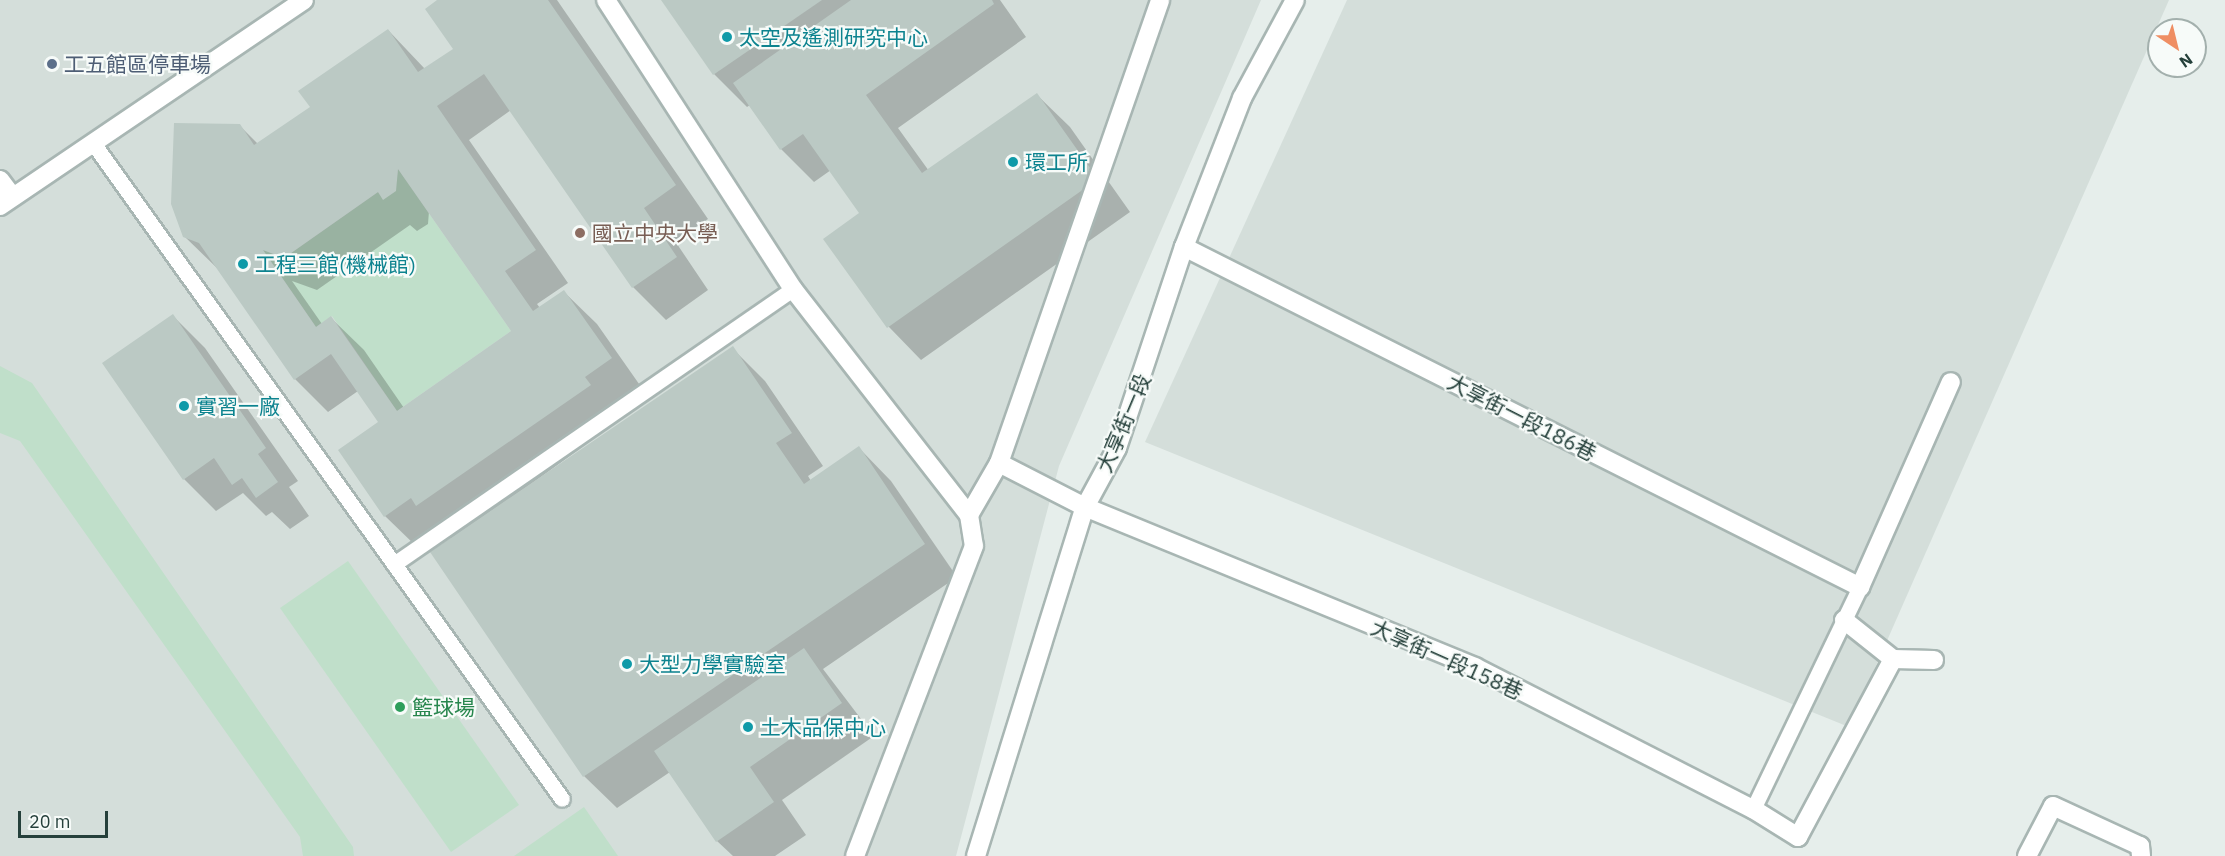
<!DOCTYPE html>
<html>
<head>
<meta charset="utf-8">
<style>
	body { margin:0 }
	#map { position:relative; width:2225px; height:856px; overflow:hidden; background:#e6eeeb; font-family:"IBM Plex Sans","Noto Sans TC",sans-serif }
	div>[style] { position:absolute }
	.built>* { inset:0; background:#d4deda }
	.green>* { inset:0; background:#c0dfca }
	.shadow>* { inset:0; background:#0003 }
	.building>* { inset:0; background:#bbc9c4 }
	.roads { filter:drop-shadow(2px 0 #a8b6b3) drop-shadow(-2px 0 #a8b6b3) drop-shadow(0 2px #a8b6b3) drop-shadow(0 -2px #a8b6b3) }
	.lane>* { height:15px; margin:-7.5px; padding:0 7.5px; transform-origin:7.5px; border-radius:7.5px; background:#fff }
	.street>* { height:18px; margin:-9px; padding:0 9px; transform-origin:9px; border-radius:9px; background:#fff }
	.dots>* { width:16px; height:16px; translate:-50% -50%; box-sizing:border-box; border:3px solid #f7fbf9; border-radius:50% }
	span { translate:-50% -50%; white-space:nowrap; text-align:center; line-height:1.15; -webkit-text-stroke:4.5px #f7fbf9; paint-order:stroke }
	.culture-label { font-size:21px; color:#0d838f }
	.left { translate:0 -50%; text-align:left }
	.service-label { font-size:21px; color:#4e5e75 }
	.education-label { font-size:21px; color:#785e54 }
	.street-label { font-size:21px; color:#25403b }
	.leisure-label { font-size:21px; color:#27864d }
	.north { position:absolute; left:2147px; top:18px; width:60px; height:60px; box-sizing:border-box; background:#f7fbf9; border:2px solid #a3b0ad; border-radius:50%; rotate:145deg; font-size:16px; font-weight:700; line-height:24px; text-align:center; color:#25403b }
	.north::after { content:''; display:block; margin:auto; width:21px; height:27px; background:#ef8e63; clip-path:polygon(50% 0,100% 100%,50% 72%,0 100%) }
	.scale { position:absolute; left:18px; top:811px; width:90px; height:27px; box-sizing:border-box; border:3px solid #25403b; border-top:0; padding-left:8px; font-size:18px; line-height:21px; white-space:nowrap; color:#25403b; -webkit-text-stroke:4px #f7fbf9; paint-order:stroke }
</style>
</head>
<body>
<div id="map">
	<div class="built">
		<div style="clip-path:polygon(0 0,1261px 0,1059px 466px,956px 856px,0 856px)"></div>
		<div style="clip-path:polygon(1347px 0,2169px 0,1849px 727px,1145px 442px)"></div>
	</div>
	<div class="green">
		<div style="clip-path:polygon(398px 169px,511px 331px,397px 411px,332px 316px,316px 327px,263px 250px,284px 258px,378px 192px,383px 199px,395px 191px)"></div>
		<div style="clip-path:polygon(0 366px,32px 383px,353px 847px,354px 856px,303px 856px,300px 837px,20px 441px,0 433px)"></div>
		<div style="clip-path:polygon(348px 561px,519px 805px,451px 852px,280px 608px)"></div>
		<div style="clip-path:polygon(584px 807px,618px 856px,514px 856px)"></div>
	</div>
	<div class="shadow">
		<div style="clip-path:polygon(evenodd,440px 0,557px 0,708px 219px,675px 241px,708px 290px,666px 320px,633px 287px,511px 110px,469px 140px,568px 283px,537px 304px,540px 308px,564px 292px,597px 324px,644px 391px,617px 410px,622px 418px,491px 513px,732px 348px,765px 381px,823px 466px,808px 476px,811px 481px,859px 448px,891px 481px,957px 577px,823px 669px,874px 736px,782px 800px,806px 835px,775px 856px,733px 856px,717px 841px,670px 772px,617px 808px,584px 776px,452px 539px,443px 531px,418px 548px,385px 516px,380px 423px,358px 391px,328px 412px,295px 379px,219px 270px,184px 236px,240px 126px,258px 144px,312px 107px,388px 30px,425px 69px,455px 49px,440px 0,429px 211px,514px 332px,404px 408px,364px 350px,331px 318px,322px 324px,292px 281px,317px 290px,410px 225px,417px 231px,428px 224px,429px 211px)"></div>
		<div style="clip-path:polygon(663px 0,1000px 0,1026px 37px,898px 128px,929px 171px,1037px 95px,1070px 127px,1130px 212px,921px 360px,889px 327px,825px 239px,861px 213px,831px 170px,814px 182px,781px 149px,750px 105px,747px 107px,714px 74px)"></div>
		<div style="clip-path:polygon(173px 316px,205px 348px,298px 481px,289px 487px,309px 516px,290px 529px,272px 512px,266px 516px,243px 493px,216px 511px,184px 479px)"></div>
	</div>
	<div class="building">
		<div style="clip-path:polygon(evenodd,437px 0,548px 0,676px 185px,644px 208px,677px 257px,632px 288px,484px 74px,437px 106px,536px 250px,505px 271px,533px 311px,564px 290px,612px 358px,585px 377px,591px 385px,416px 506px,411px 498px,384px 517px,338px 450px,378px 422px,331px 354px,294px 380px,199px 243px,183px 237px,171px 204px,174px 123px,240px 124px,254px 145px,310px 107px,298px 91px,388px 29px,418px 72px,453px 49px,425px 9px,437px 0,398px 169px,511px 331px,397px 411px,331px 316px,316px 327px,263px 250px,284px 258px,378px 192px,383px 200px,396px 191px,398px 169px)"></div>
		<div style="clip-path:polygon(661px 0,822px 0,713px 75px)"></div>
		<div style="clip-path:polygon(851px 0,992px 0,994px 4px,866px 95px,922px 173px,1037px 93px,1098px 179px,887px 328px,823px 239px,859px 213px,803px 134px,780px 150px,733px 83px)"></div>
		<div style="clip-path:polygon(173px 314px,266px 448px,258px 454px,278px 482px,256px 498px,242px 478px,232px 485px,214px 458px,183px 480px,102px 363px)"></div>
		<div style="clip-path:polygon(733px 346px,792px 433px,776px 443px,804px 484px,859px 446px,925px 544px,583px 777px,430px 552px)"></div>
		<div style="clip-path:polygon(804px 648px,842px 703px,750px 767px,774px 802px,716px 842px,654px 751px)"></div>
	</div>
	<div class="roads">
		<div class="lane">
			<div style="left:93px;top:143px;width:806px;rotate:54.44deg"></div>
			<div style="left:394px;top:564px;width:485px;rotate:-34.6deg"></div>
			<div style="left:1753px;top:809px;width:246px;rotate:-64.3deg"></div>
		</div>
		<div class="street">
			<div style="left:606px;top:0;width:344px;rotate:57.1deg"></div>
			<div style="left:793px;top:289px;width:286px;rotate:52.1deg"></div>
			<div style="left:969px;top:515px;width:31px;rotate:81deg"></div>
			<div style="left:974px;top:546px;width:332px;rotate:111deg"></div>
			<div style="left:0;top:180px;width:21px;rotate:53deg"></div>
			<div style="left:0;top:206px;width:367px;rotate:-34.1deg"></div>
			<div style="left:1184px;top:247px;width:757px;rotate:26.7deg"></div>
			<div style="left:1860px;top:587px;width:224px;rotate:-66.1deg"></div>
			<div style="left:999px;top:463px;width:97px;rotate:27.1deg"></div>
			<div style="left:1085px;top:507px;width:422px;rotate:22.3deg"></div>
			<div style="left:1475px;top:667px;width:312px;rotate:27.1deg"></div>
			<div style="left:1753px;top:809px;width:53px;rotate:31.9deg"></div>
			<div style="left:1798px;top:837px;width:202px;rotate:-61.9deg"></div>
			<div style="left:1893px;top:659px;width:41px;rotate:1.4deg"></div>
			<div style="left:969px;top:515px;width:60px;rotate:-60deg"></div>
			<div style="left:999px;top:463px;width:490px;rotate:-70.8deg"></div>
			<div style="left:1844px;top:620px;width:63px;rotate:38.5deg"></div>
			<div style="left:976px;top:856px;width:366px;rotate:-72.7deg"></div>
			<div style="left:1085px;top:507px;width:67px;rotate:-61.5deg"></div>
			<div style="left:1117px;top:448px;width:212px;rotate:-71.6deg"></div>
			<div style="left:1184px;top:247px;width:160px;rotate:-68.7deg"></div>
			<div style="left:1242px;top:98px;width:111px;rotate:-61.6deg"></div>
			<div style="left:2027px;top:856px;width:56px;rotate:-62.5deg"></div>
			<div style="left:2053px;top:806px;width:96px;rotate:24.7deg"></div>
			<div style="left:2140px;top:846px;width:10px;rotate:84deg"></div>
		</div>
	</div>
	<div class="dots">
		<div style="left:727px;top:37px;background:#0f9aa8"></div>
		<div style="left:52px;top:64px;background:#5c6f8a"></div>
		<div style="left:1013px;top:162px;background:#0f9aa8"></div>
		<div style="left:580px;top:233px;background:#8d6e63"></div>
		<div style="left:243px;top:264px;background:#0f9aa8"></div>
		<div style="left:184px;top:406px;background:#0f9aa8"></div>
		<div style="left:627px;top:664px;background:#0f9aa8"></div>
		<div style="left:400px;top:707px;background:#2e9e5b"></div>
		<div style="left:748px;top:727px;background:#0f9aa8"></div>
	</div>
	<div class="culture-label">
		<span class="left" style="left:739px;top:37px">太空及遙測研究中心</span>
		<span class="left" style="left:1025px;top:162px">環工所</span>
		<span class="left" style="left:255px;top:264px">工程三館(機械館)</span>
		<span class="left" style="left:196px;top:406px">實習一廠</span>
		<span class="left" style="left:639px;top:664px">大型力學實驗室</span>
		<span class="left" style="left:760px;top:727px">土木品保中心</span>
	</div>
	<div class="service-label">
		<span class="left" style="left:64px;top:64px">工五館區停車場</span>
	</div>
	<div class="education-label">
		<span class="left" style="left:592px;top:233px">國立中央大學</span>
	</div>
	<div class="street-label">
		<span style="left:1522px;top:417px;rotate:27deg">大享街一段186巷</span>
		<span style="left:1123px;top:423px;rotate:-67deg">大享街一段</span>
		<span style="left:1447px;top:659px;rotate:24deg">大享街一段158巷</span>
	</div>
	<div class="leisure-label">
		<span class="left" style="left:412px;top:707px">籃球場</span>
	</div>
	<div class="north">N</div>
	<div class="scale">20 m</div>
</div>
</body>
</html>
